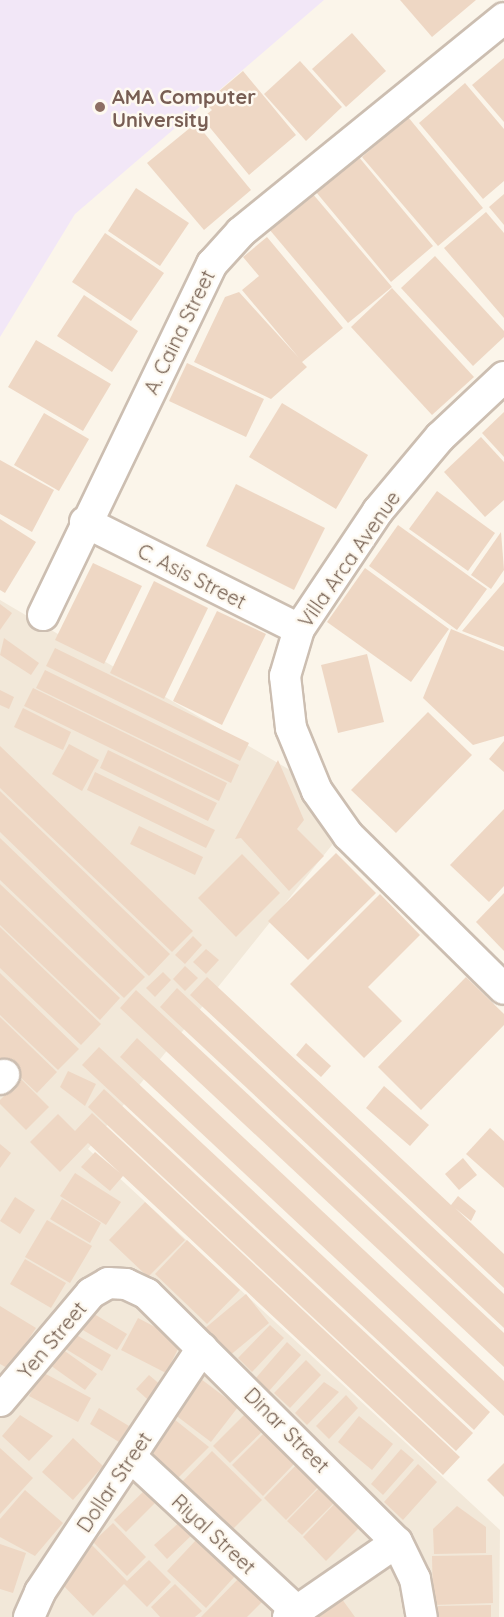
<!DOCTYPE html>
<html>
<head>
<meta charset="utf-8">
<style>
	body { margin:0 }
	#map { position:relative; width:504px; height:1617px; overflow:hidden; background:#fbf5ea; font-family:Quicksand,sans-serif }
	div>[style] { position:absolute }
	.residential>* { inset:0; background:#f2e8d9 }
	.education>* { inset:0; background:#f2e7f7 }
	.building>* { inset:0; background:#eed7c4 }
	.roads { filter:drop-shadow(2px 0 #ccbeb1) drop-shadow(-2px 0 #ccbeb1) drop-shadow(0 2px #ccbeb1) drop-shadow(0 -2px #ccbeb1) }
	.street>* { height:30px; margin:-15px; padding:0 15px; transform-origin:15px; border-radius:15px; background:#fff }
	.dots>* { width:16px; height:16px; translate:-50% -50%; box-sizing:border-box; border:3px solid #fef9f0; border-radius:50% }
	span { translate:-50% -50%; white-space:nowrap; text-align:center; line-height:1.15; -webkit-text-stroke:5px #fef9f0; paint-order:stroke }
	.education-label { font-size:20px; color:#785e54; font-weight:700 }
	.left { translate:0 -50%; text-align:left }
	.street-label { font-size:20px; color:#745e4f }
</style>
</head>
<body>
<div id="map">
	<div class="residential">
		<div style="clip-path:polygon(0 600px,295px 773px,340px 835px,88px 1149px,500px 1530px,499px 1617px,0 1617px)"></div>
	</div>
	<div class="education">
		<div style="clip-path:polygon(0 0,324px 0,75px 214px,0 337px)"></div>
	</div>
	<div class="building">
		<div style="clip-path:polygon(400px 0,476px 0,432px 37px)"></div>
		<div style="clip-path:polygon(352px 33px,386px 71px,346px 107px,312px 69px)"></div>
		<div style="clip-path:polygon(504px 58px,504px 122px,472px 85px)"></div>
		<div style="clip-path:polygon(300px 61px,342px 107px,306px 141px,264px 94px)"></div>
		<div style="clip-path:polygon(243px 71px,296px 135px,249px 175px,202px 118px,212px 110px,205px 103px)"></div>
		<div style="clip-path:polygon(465px 83px,504px 129px,504px 181px,483px 199px,419px 123px)"></div>
		<div style="clip-path:polygon(408px 117px,483px 208px,438px 246px,362px 157px)"></div>
		<div style="clip-path:polygon(196px 123px,251px 190px,204px 230px,147px 163px)"></div>
		<div style="clip-path:polygon(358px 156px,433px 246px,391px 282px,316px 192px)"></div>
		<div style="clip-path:polygon(136px 188px,189px 223px,160px 266px,108px 231px)"></div>
		<div style="clip-path:polygon(312px 193px,392px 287px,348px 323px,269px 229px)"></div>
		<div style="clip-path:polygon(504px 194px,504px 225px,489px 207px)"></div>
		<div style="clip-path:polygon(486px 212px,504px 233px,504px 318px,444px 248px)"></div>
		<div style="clip-path:polygon(105px 233px,164px 273px,131px 321px,72px 282px)"></div>
		<div style="clip-path:polygon(267px 237px,343px 328px,302px 362px,307px 367px,271px 399px,194px 362px,225px 297px,239px 292px,299px 358px,242px 290px,259px 276px,243px 257px)"></div>
		<div style="clip-path:polygon(435px 256px,504px 331px,504px 337px,473px 366px,401px 288px)"></div>
		<div style="clip-path:polygon(392px 288px,474px 377px,432px 415px,351px 327px)"></div>
		<div style="clip-path:polygon(84px 295px,138px 331px,112px 372px,57px 336px)"></div>
		<div style="clip-path:polygon(36px 340px,111px 384px,83px 431px,8px 387px)"></div>
		<div style="clip-path:polygon(187px 363px,264px 399px,246px 437px,169px 401px)"></div>
		<div style="clip-path:polygon(282px 403px,368px 455px,336px 509px,249px 457px)"></div>
		<div style="clip-path:polygon(504px 412px,504px 457px,482px 433px)"></div>
		<div style="clip-path:polygon(44px 413px,89px 439px,59px 491px,14px 465px)"></div>
		<div style="clip-path:polygon(481px 437px,504px 462px,504px 500px,485px 517px,444px 472px)"></div>
		<div style="clip-path:polygon(0 460px,54px 490px,32px 532px,0 514px)"></div>
		<div style="clip-path:polygon(236px 484px,325px 528px,294px 590px,206px 546px)"></div>
		<div style="clip-path:polygon(437px 491px,495px 533px,468px 571px,409px 529px)"></div>
		<div style="clip-path:polygon(0 519px,36px 542px,5px 593px,0 590px)"></div>
		<div style="clip-path:polygon(398px 525px,487px 589px,457px 630px,369px 566px)"></div>
		<div style="clip-path:polygon(501px 532px,504px 570px,491px 589px,471px 575px)"></div>
		<div style="clip-path:polygon(93px 563px,142px 586px,104px 664px,55px 640px)"></div>
		<div style="clip-path:polygon(365px 568px,449px 629px,411px 682px,327px 622px)"></div>
		<div style="clip-path:polygon(154px 581px,208px 608px,164px 699px,110px 673px)"></div>
		<div style="clip-path:polygon(504px 582px,504px 647px,462px 631px)"></div>
		<div style="clip-path:polygon(0 604px,12px 613px,0 630px)"></div>
		<div style="clip-path:polygon(217px 611px,266px 634px,222px 725px,173px 701px)"></div>
		<div style="clip-path:polygon(451px 629px,504px 651px,504px 736px,473px 745px,423px 698px)"></div>
		<div style="clip-path:polygon(4px 638px,39px 663px,31px 675px,0 655px)"></div>
		<div style="clip-path:polygon(55px 648px,249px 743px,240px 761px,46px 666px)"></div>
		<div style="clip-path:polygon(367px 654px,384px 722px,338px 733px,321px 665px)"></div>
		<div style="clip-path:polygon(45px 670px,239px 765px,231px 783px,36px 688px)"></div>
		<div style="clip-path:polygon(33px 688px,227px 783px,219px 801px,24px 706px)"></div>
		<div style="clip-path:polygon(0 690px,14px 697px,9px 709px,0 705px)"></div>
		<div style="clip-path:polygon(23px 708px,71px 732px,63px 750px,14px 727px)"></div>
		<div style="clip-path:polygon(428px 712px,472px 755px,396px 833px,351px 790px)"></div>
		<div style="clip-path:polygon(504px 741px,504px 772px,489px 759px)"></div>
		<div style="clip-path:polygon(69px 744px,99px 760px,82px 791px,52px 774px)"></div>
		<div style="clip-path:polygon(0 746px,193px 931px,172px 952px,0 788px)"></div>
		<div style="clip-path:polygon(108px 750px,217px 803px,208px 821px,100px 768px)"></div>
		<div style="clip-path:polygon(278px 760px,304px 820px,297px 829px,324px 856px,289px 891px,241px 838px,235px 839px)"></div>
		<div style="clip-path:polygon(95px 772px,215px 830px,206px 848px,87px 790px)"></div>
		<div style="clip-path:polygon(0 791px,170px 954px,149px 976px,0 832px)"></div>
		<div style="clip-path:polygon(504px 809px,504px 886px,489px 902px,450px 865px)"></div>
		<div style="clip-path:polygon(139px 826px,203px 857px,195px 875px,130px 844px)"></div>
		<div style="clip-path:polygon(0 838px,145px 977px,124px 998px,0 880px)"></div>
		<div style="clip-path:polygon(336px 853px,376px 893px,308px 960px,268px 921px)"></div>
		<div style="clip-path:polygon(242px 854px,280px 893px,236px 937px,198px 898px)"></div>
		<div style="clip-path:polygon(0 884px,120px 998px,100px 1020px,0 925px)"></div>
		<div style="clip-path:polygon(504px 893px,504px 951px,476px 922px)"></div>
		<div style="clip-path:polygon(380px 894px,420px 935px,368px 987px,402px 1021px,364px 1058px,290px 984px)"></div>
		<div style="clip-path:polygon(0 927px,101px 1024px,81px 1045px,0 968px)"></div>
		<div style="clip-path:polygon(193px 936px,202px 945px,185px 964px,175px 955px)"></div>
		<div style="clip-path:polygon(206px 949px,219px 960px,206px 974px,193px 962px)"></div>
		<div style="clip-path:polygon(185px 966px,198px 978px,185px 991px,173px 979px)"></div>
		<div style="clip-path:polygon(163px 972px,171px 980px,155px 997px,146px 988px)"></div>
		<div style="clip-path:polygon(0 973px,79px 1049px,58px 1070px,0 1015px)"></div>
		<div style="clip-path:polygon(207px 977px,451px 1205px,458px 1196px,476px 1211px,471px 1221px,455px 1208px,504px 1254px,504px 1288px,190px 995px)"></div>
		<div style="clip-path:polygon(466px 977px,504px 1014px,504px 1025px,421px 1110px,378px 1067px)"></div>
		<div style="clip-path:polygon(177px 988px,504px 1294px,504px 1328px,160px 1007px)"></div>
		<div style="clip-path:polygon(136px 990px,504px 1333px,504px 1367px,120px 1008px)"></div>
		<div style="clip-path:polygon(0 1017px,57px 1072px,37px 1093px,0 1058px)"></div>
		<div style="clip-path:polygon(137px 1038px,504px 1381px,504px 1416px,120px 1057px)"></div>
		<div style="clip-path:polygon(306px 1043px,331px 1066px,321px 1077px,296px 1055px)"></div>
		<div style="clip-path:polygon(99px 1047px,490px 1412px,474px 1430px,82px 1065px)"></div>
		<div style="clip-path:polygon(68px 1071px,96px 1084px,85px 1106px,60px 1087px)"></div>
		<div style="clip-path:polygon(21px 1079px,49px 1107px,26px 1130px,0 1104px,0 1100px)"></div>
		<div style="clip-path:polygon(384px 1086px,429px 1125px,410px 1146px,366px 1108px)"></div>
		<div style="clip-path:polygon(104px 1089px,473px 1433px,456px 1451px,88px 1107px)"></div>
		<div style="clip-path:polygon(92px 1113px,460px 1457px,443px 1475px,123px 1176px,110px 1191px,81px 1167px,95px 1152px,120px 1173px,88px 1143px,60px 1172px,30px 1142px,58px 1114px,75px 1131px)"></div>
		<div style="clip-path:polygon(490px 1128px,504px 1141px,504px 1188px,466px 1154px)"></div>
		<div style="clip-path:polygon(0 1144px,11px 1153px,0 1168px)"></div>
		<div style="clip-path:polygon(463px 1158px,477px 1175px,459px 1190px,445px 1174px)"></div>
		<div style="clip-path:polygon(75px 1173px,121px 1202px,106px 1225px,60px 1196px)"></div>
		<div style="clip-path:polygon(15px 1197px,35px 1210px,20px 1234px,0 1221px)"></div>
		<div style="clip-path:polygon(62px 1199px,101px 1223px,90px 1243px,50px 1219px)"></div>
		<div style="clip-path:polygon(145px 1202px,185px 1240px,148px 1277px,109px 1240px)"></div>
		<div style="clip-path:polygon(47px 1220px,92px 1246px,70px 1283px,25px 1257px)"></div>
		<div style="clip-path:polygon(187px 1240px,240px 1290px,207px 1324px,155px 1274px)"></div>
		<div style="clip-path:polygon(25px 1259px,66px 1283px,51px 1308px,10px 1284px)"></div>
		<div style="clip-path:polygon(246px 1294px,269px 1323px,228px 1357px,204px 1329px)"></div>
		<div style="clip-path:polygon(0 1306px,36px 1328px,9px 1369px,0 1364px)"></div>
		<div style="clip-path:polygon(86px 1309px,127px 1334px,117px 1350px,76px 1326px)"></div>
		<div style="clip-path:polygon(138px 1318px,182px 1341px,166px 1373px,121px 1350px)"></div>
		<div style="clip-path:polygon(270px 1325px,284px 1338px,252px 1372px,238px 1358px)"></div>
		<div style="clip-path:polygon(73px 1333px,111px 1355px,102px 1371px,64px 1348px)"></div>
		<div style="clip-path:polygon(287px 1342px,301px 1355px,269px 1391px,255px 1379px)"></div>
		<div style="clip-path:polygon(62px 1349px,97px 1374px,85px 1390px,50px 1365px)"></div>
		<div style="clip-path:polygon(306px 1360px,321px 1375px,290px 1408px,274px 1393px)"></div>
		<div style="clip-path:polygon(42px 1372px,91px 1398px,78px 1422px,29px 1396px)"></div>
		<div style="clip-path:polygon(149px 1375px,169px 1392px,156px 1407px,136px 1389px)"></div>
		<div style="clip-path:polygon(201px 1379px,238px 1407px,211px 1442px,174px 1414px)"></div>
		<div style="clip-path:polygon(324px 1382px,339px 1392px,307px 1425px,295px 1413px)"></div>
		<div style="clip-path:polygon(346px 1395px,358px 1408px,329px 1439px,316px 1426px)"></div>
		<div style="clip-path:polygon(99px 1408px,129px 1426px,119px 1442px,90px 1424px)"></div>
		<div style="clip-path:polygon(251px 1408px,269px 1425px,230px 1463px,213px 1446px)"></div>
		<div style="clip-path:polygon(20px 1415px,53px 1436px,29px 1461px,2px 1436px)"></div>
		<div style="clip-path:polygon(359px 1416px,393px 1444px,372px 1470px,338px 1442px)"></div>
		<div style="clip-path:polygon(174px 1419px,209px 1447px,175px 1481px,147px 1458px)"></div>
		<div style="clip-path:polygon(268px 1429px,285px 1446px,281px 1450px,295px 1463px,263px 1496px,232px 1465px)"></div>
		<div style="clip-path:polygon(73px 1438px,103px 1466px,73px 1500px,42px 1472px)"></div>
		<div style="clip-path:polygon(0 1448px,33px 1478px,0 1514px)"></div>
		<div style="clip-path:polygon(401px 1449px,414px 1460px,383px 1495px,371px 1484px)"></div>
		<div style="clip-path:polygon(212px 1451px,262px 1500px,226px 1536px,177px 1487px)"></div>
		<div style="clip-path:polygon(302px 1459px,324px 1481px,286px 1520px,264px 1498px)"></div>
		<div style="clip-path:polygon(504px 1463px,504px 1497px,487px 1480px)"></div>
		<div style="clip-path:polygon(418px 1464px,437px 1482px,403px 1520px,384px 1502px)"></div>
		<div style="clip-path:polygon(322px 1485px,336px 1501px,302px 1535px,287px 1521px)"></div>
		<div style="clip-path:polygon(147px 1488px,159px 1499px,126px 1532px,114px 1520px)"></div>
		<div style="clip-path:polygon(25px 1490px,63px 1523px,35px 1556px,0 1537px,0 1519px)"></div>
		<div style="clip-path:polygon(339px 1499px,363px 1524px,326px 1561px,303px 1537px)"></div>
		<div style="clip-path:polygon(457px 1506px,486px 1527px,486px 1553px,434px 1554px,433px 1529px)"></div>
		<div style="clip-path:polygon(182px 1520px,194px 1533px,167px 1559px,154px 1545px)"></div>
		<div style="clip-path:polygon(113px 1523px,146px 1557px,127px 1576px,93px 1542px)"></div>
		<div style="clip-path:polygon(197px 1539px,236px 1575px,206px 1608px,167px 1571px)"></div>
		<div style="clip-path:polygon(0 1544px,26px 1553px,13px 1593px,0 1589px)"></div>
		<div style="clip-path:polygon(91px 1544px,127px 1581px,149px 1560px,171px 1582px,147px 1607px,124px 1584px,93px 1616px,57px 1579px)"></div>
		<div style="clip-path:polygon(492px 1555px,493px 1603px,433px 1605px,432px 1556px)"></div>
		<div style="clip-path:polygon(240px 1577px,263px 1601px,247px 1617px,201px 1617px)"></div>
		<div style="clip-path:polygon(175px 1584px,202px 1611px,195px 1617px,160px 1617px,151px 1607px)"></div>
		<div style="clip-path:polygon(339px 1595px,355px 1617px,306px 1617px)"></div>
		<div style="clip-path:polygon(491px 1605px,491px 1617px,438px 1617px,438px 1606px)"></div>
	</div>
	<div class="roads">
		<div class="street">
			<div style="left:504px;top:377px;width:88px;rotate:136.8deg"></div>
			<div style="left:440px;top:437px;width:97px;rotate:130deg"></div>
			<div style="left:378px;top:511px;width:142px;rotate:123.8deg"></div>
			<div style="left:299px;top:629px;width:49px;rotate:106.6deg"></div>
			<div style="left:285px;top:676px;width:52px;rotate:83.4deg"></div>
			<div style="left:291px;top:728px;width:68px;rotate:67.6deg"></div>
			<div style="left:317px;top:791px;width:54px;rotate:54.8deg"></div>
			<div style="left:348px;top:835px;width:219px;rotate:44.6deg"></div>
			<div style="left:85px;top:522px;width:239px;rotate:26.6deg"></div>
			<div style="left:43px;top:615px;width:390px;rotate:-64.3deg"></div>
			<div style="left:212px;top:264px;width:43px;rotate:-47.8deg"></div>
			<div style="left:241px;top:232px;width:339px;rotate:-39.1deg"></div>
			<div style="left:0;top:1079px;width:6px;rotate:-45deg"></div>
			<div style="left:0;top:1401px;width:141px;rotate:-49.9deg"></div>
			<div style="left:91px;top:1293px;width:20px;rotate:-30deg"></div>
			<div style="left:108px;top:1283px;width:18px;rotate:3deg"></div>
			<div style="left:126px;top:1284px;width:23px;rotate:25deg"></div>
			<div style="left:147px;top:1294px;width:352px;rotate:44.8deg"></div>
			<div style="left:397px;top:1542px;width:41px;rotate:64.1deg"></div>
			<div style="left:415px;top:1579px;width:39px;rotate:80deg"></div>
			<div style="left:131px;top:1457px;width:226px;rotate:42.9deg"></div>
			<div style="left:29px;top:1617px;width:27px;rotate:-66deg"></div>
			<div style="left:40px;top:1592px;width:293px;rotate:-56.4deg"></div>
			<div style="left:288px;top:1617px;width:132px;rotate:-34.5deg"></div>
		</div>
	</div>
	<div class="dots">
		<div style="left:100px;top:107px;background:#8d6e63"></div>
	</div>
	<div class="education-label">
		<span class="left" style="left:112px;top:108px">AMA Computer<br>University</span>
	</div>
	<div class="street-label">
		<span style="left:179px;top:332px;rotate:-64deg">A. Caina Street</span>
		<span style="left:349px;top:559px;rotate:-55deg">Villa Arca Avenue</span>
		<span style="left:192px;top:576px;rotate:27deg">C. Asis Street</span>
		<span style="left:52px;top:1340px;rotate:-50deg">Yen Street</span>
		<span style="left:287px;top:1430px;rotate:45deg">Dinar Street</span>
		<span style="left:114px;top:1482px;rotate:-56deg">Dollar Street</span>
		<span style="left:214px;top:1534px;rotate:43deg">Riyal Street</span>
	</div>
</div>
</body>
</html>
